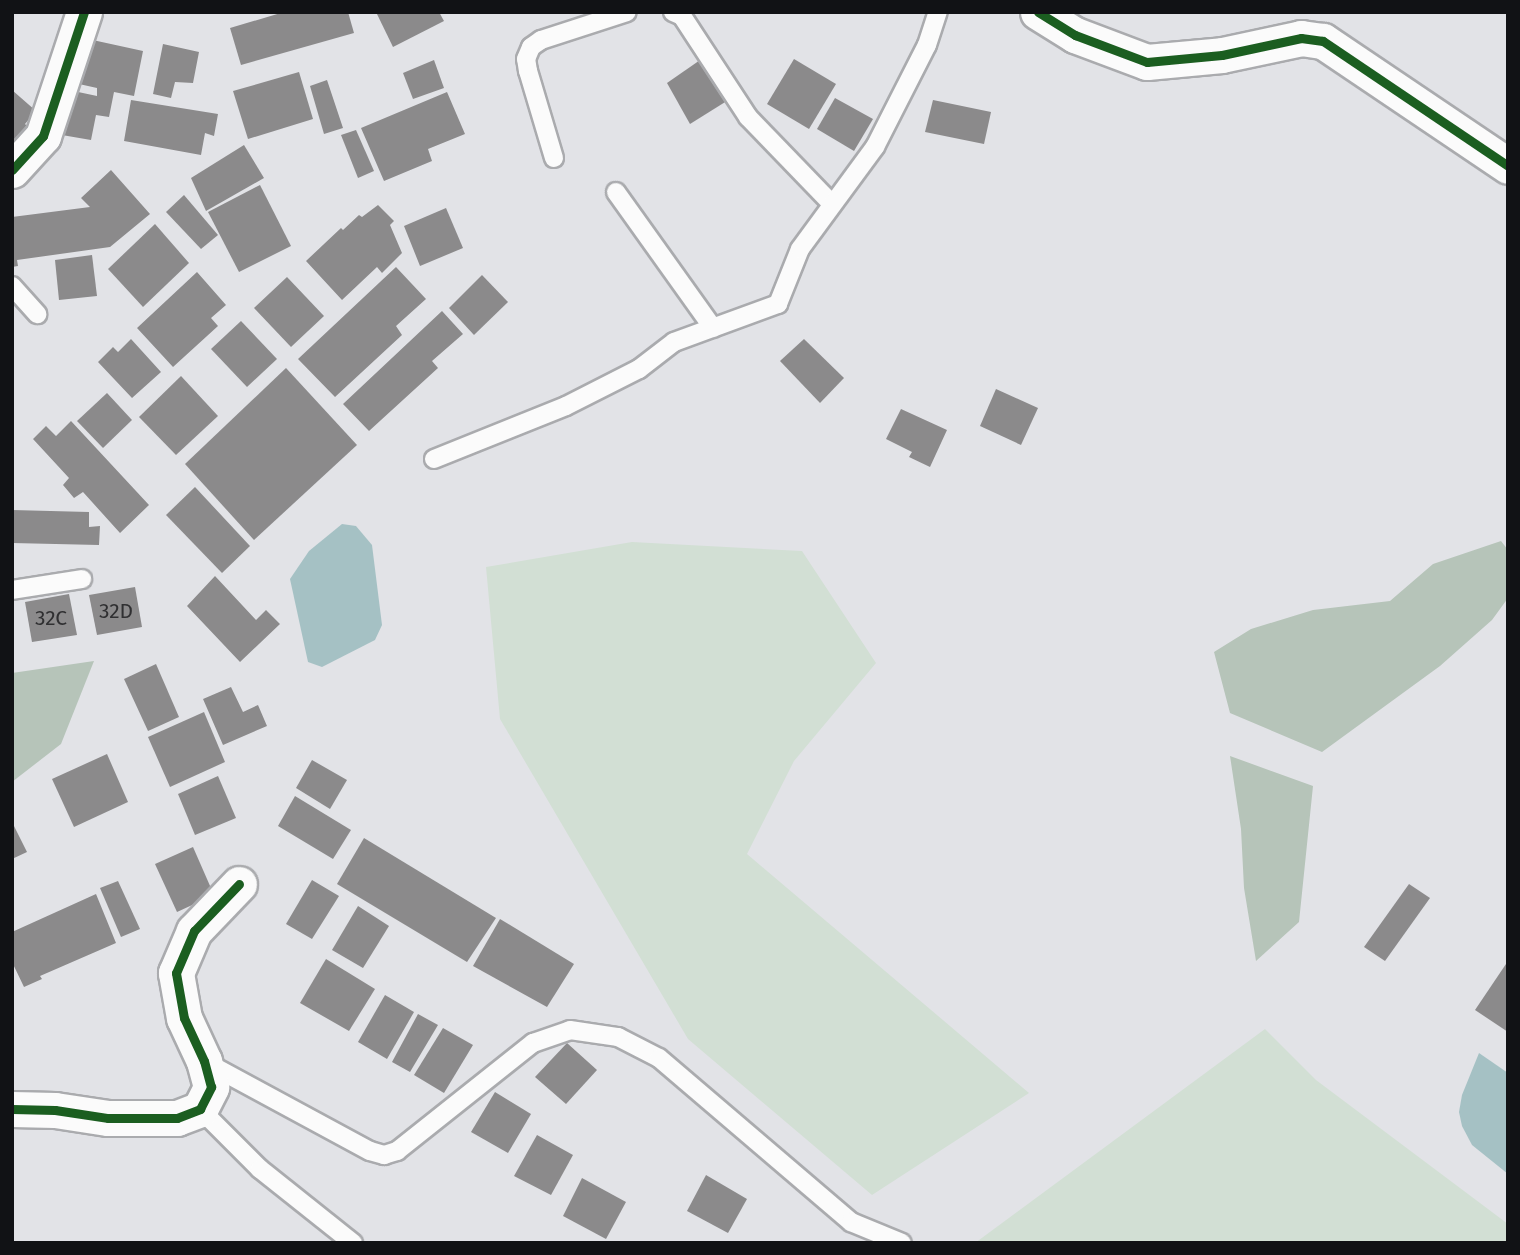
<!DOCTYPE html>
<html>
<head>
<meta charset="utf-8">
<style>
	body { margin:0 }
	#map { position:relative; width:1520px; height:1255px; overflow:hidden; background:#e2e3e7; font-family:"Fira Sans",sans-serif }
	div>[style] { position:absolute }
	.green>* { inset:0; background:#d2dfd4 }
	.forest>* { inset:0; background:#b6c4b9 }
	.water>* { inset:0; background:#a5c1c4 }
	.building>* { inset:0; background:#8b8a8b }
	.roads { filter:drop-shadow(2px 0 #aaabae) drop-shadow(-2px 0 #aaabae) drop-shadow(0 2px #aaabae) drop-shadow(0 -2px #aaabae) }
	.service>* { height:18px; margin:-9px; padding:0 9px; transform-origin:9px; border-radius:9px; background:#fbfbfb }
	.minor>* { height:35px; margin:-17.5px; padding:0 17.5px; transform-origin:17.5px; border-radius:17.5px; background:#fbfbfb }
	.cycleway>* { height:9px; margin:-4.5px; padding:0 4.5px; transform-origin:4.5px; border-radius:4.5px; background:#1b5e20 }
	span { translate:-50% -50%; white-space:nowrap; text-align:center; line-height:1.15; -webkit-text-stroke:7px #fff; paint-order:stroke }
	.number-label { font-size:21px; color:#303032 }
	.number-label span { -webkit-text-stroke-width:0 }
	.frame { position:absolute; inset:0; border:14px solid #111215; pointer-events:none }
</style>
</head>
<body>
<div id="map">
	<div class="green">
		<div style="clip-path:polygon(632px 542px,802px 551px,876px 663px,794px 761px,747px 854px,1029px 1093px,872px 1195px,688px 1039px,500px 719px,486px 567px)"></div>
		<div style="clip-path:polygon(1265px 1029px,1316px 1080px,1508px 1224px,1508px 1243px,975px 1243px)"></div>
	</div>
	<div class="forest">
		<div style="clip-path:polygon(1501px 541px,1508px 550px,1508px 598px,1492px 620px,1440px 666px,1322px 752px,1230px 713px,1214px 652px,1251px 629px,1313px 610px,1390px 601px,1433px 564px)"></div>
		<div style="clip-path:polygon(94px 661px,61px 744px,12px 782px,12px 673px)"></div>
		<div style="clip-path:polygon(1230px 756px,1313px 786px,1299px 922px,1256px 961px,1244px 888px,1241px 829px)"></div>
	</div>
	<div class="water">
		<div style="clip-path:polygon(342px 524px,356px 526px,372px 545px,382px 625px,375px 640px,322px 667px,308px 662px,290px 579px,309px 551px)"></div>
		<div style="clip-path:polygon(1479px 1053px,1508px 1073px,1508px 1174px,1472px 1145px,1462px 1126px,1459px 1112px,1462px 1095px)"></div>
	</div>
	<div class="building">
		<div style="clip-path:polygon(284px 12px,348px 12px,354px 33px,241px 65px,230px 28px)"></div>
		<div style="clip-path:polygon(376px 12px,439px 12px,444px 21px,393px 47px)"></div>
		<div style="clip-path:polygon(88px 39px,143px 51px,134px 96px,114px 92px,109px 117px,96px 115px,91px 140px,56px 134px,64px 89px,97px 96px,97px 88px,79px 84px)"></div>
		<div style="clip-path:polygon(163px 44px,199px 52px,193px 83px,175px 82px,171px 98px,153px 94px)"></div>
		<div style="clip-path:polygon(703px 58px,730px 99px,690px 124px,667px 83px)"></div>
		<div style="clip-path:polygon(794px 59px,836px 84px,809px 129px,767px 104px)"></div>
		<div style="clip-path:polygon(434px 60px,444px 88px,413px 99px,403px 73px)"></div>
		<div style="clip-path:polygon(299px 72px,313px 119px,248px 139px,233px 91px)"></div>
		<div style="clip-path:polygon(327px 80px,343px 128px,324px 134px,310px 86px)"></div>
		<div style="clip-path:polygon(12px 90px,36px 111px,25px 124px,32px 131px,21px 144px,12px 137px)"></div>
		<div style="clip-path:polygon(447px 92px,465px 134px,428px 149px,432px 161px,384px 181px,361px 128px)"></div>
		<div style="clip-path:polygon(835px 98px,873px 119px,854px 151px,817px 129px)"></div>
		<div style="clip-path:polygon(131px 100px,218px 114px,214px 136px,205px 133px,201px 155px,124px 141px)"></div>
		<div style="clip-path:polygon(933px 100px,991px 112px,984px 144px,925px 132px)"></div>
		<div style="clip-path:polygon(356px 130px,374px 171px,358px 178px,341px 135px)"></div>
		<div style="clip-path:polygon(244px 145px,264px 178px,206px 211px,191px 178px)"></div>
		<div style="clip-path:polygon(111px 170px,150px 214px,110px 247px,17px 260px,18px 266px,12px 267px,12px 217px,90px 207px,81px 198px)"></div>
		<div style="clip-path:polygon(260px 185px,291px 246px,239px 272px,208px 212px)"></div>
		<div style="clip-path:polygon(184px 195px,218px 235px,201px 249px,166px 212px)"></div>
		<div style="clip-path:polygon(378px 205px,394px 221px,390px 225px,402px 253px,382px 273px,377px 267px,342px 300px,306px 261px,341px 228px,343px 230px,359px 215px,362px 217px)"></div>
		<div style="clip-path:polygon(446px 208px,463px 248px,420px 266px,404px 226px)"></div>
		<div style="clip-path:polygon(155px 224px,189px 263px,143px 307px,108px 269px)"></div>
		<div style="clip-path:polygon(92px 255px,97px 296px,59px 300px,55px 260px)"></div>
		<div style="clip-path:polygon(396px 267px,426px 299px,396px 326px,402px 335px,335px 397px,298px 359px)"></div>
		<div style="clip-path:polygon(197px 272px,226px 305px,211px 318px,218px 326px,173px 367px,137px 328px)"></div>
		<div style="clip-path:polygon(482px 275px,508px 302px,474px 335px,449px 308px)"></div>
		<div style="clip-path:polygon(287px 277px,324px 316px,291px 347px,254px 308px)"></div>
		<div style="clip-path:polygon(442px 311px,463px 334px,432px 361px,438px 368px,369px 431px,343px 404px)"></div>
		<div style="clip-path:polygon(241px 321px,277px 359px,247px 387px,211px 349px)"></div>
		<div style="clip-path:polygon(131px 339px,161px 372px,132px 398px,98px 362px,113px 347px,118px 352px)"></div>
		<div style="clip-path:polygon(804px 339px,844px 378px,820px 403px,780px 361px)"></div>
		<div style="clip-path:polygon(286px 368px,357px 445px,254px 540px,185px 464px)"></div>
		<div style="clip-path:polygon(181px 376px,218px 416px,176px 455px,139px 417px)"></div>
		<div style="clip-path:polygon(996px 389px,1038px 408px,1021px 445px,980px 426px)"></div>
		<div style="clip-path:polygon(107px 393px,132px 420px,103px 448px,77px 421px)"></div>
		<div style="clip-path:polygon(901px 409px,947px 430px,930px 467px,909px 457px,912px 452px,886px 439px)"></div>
		<div style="clip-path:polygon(71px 421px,149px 505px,120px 533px,83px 492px,74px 498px,63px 485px,69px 478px,33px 439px,46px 426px,56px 436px)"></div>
		<div style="clip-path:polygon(195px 487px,250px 546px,222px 573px,166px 515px)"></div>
		<div style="clip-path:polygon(12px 510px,89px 512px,89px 527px,100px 526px,99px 545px,12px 543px)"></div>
		<div style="clip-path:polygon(215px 576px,256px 620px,266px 610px,280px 624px,240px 662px,187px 606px)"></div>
		<div style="clip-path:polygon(135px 587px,142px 627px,97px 635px,89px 595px)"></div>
		<div style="clip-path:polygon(69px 594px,77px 635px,32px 642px,25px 602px)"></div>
		<div style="clip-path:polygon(156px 664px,179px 717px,148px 731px,124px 679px)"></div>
		<div style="clip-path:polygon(231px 687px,243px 712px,258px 705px,267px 726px,223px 745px,203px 699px)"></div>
		<div style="clip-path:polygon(204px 712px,225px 762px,170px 787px,148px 737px)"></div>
		<div style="clip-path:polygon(107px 754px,128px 802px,74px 827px,52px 779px)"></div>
		<div style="clip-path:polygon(312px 760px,347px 780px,330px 809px,296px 788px)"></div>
		<div style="clip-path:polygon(218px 776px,236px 818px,195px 835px,178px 794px)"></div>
		<div style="clip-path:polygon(295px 796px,351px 830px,333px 859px,278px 826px)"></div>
		<div style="clip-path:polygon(12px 822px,27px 852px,12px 859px)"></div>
		<div style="clip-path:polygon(364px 838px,496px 918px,467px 962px,337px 884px)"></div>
		<div style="clip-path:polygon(193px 847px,214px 895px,177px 912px,155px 864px)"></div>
		<div style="clip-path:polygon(312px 880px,339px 896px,312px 939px,286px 924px)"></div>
		<div style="clip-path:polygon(118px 881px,140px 929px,121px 937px,100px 888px)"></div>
		<div style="clip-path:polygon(1409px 884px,1430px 898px,1385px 961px,1364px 947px)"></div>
		<div style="clip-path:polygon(96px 894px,116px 943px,40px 976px,42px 979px,24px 987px,12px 962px,12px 932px)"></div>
		<div style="clip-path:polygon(358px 906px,389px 926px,363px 968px,332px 950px)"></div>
		<div style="clip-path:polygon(500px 919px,574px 964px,547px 1007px,473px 966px)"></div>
		<div style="clip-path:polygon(326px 959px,375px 989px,349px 1031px,300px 1003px)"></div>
		<div style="clip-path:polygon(1508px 961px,1508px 1032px,1475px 1010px)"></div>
		<div style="clip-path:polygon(385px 995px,414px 1012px,387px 1059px,358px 1042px)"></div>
		<div style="clip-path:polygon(418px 1014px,438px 1025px,410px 1072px,392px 1062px)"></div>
		<div style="clip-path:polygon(443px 1028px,473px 1045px,444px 1093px,414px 1075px)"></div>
		<div style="clip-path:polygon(567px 1043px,597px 1070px,566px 1104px,535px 1077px)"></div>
		<div style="clip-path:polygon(495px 1092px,531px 1114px,508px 1153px,471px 1132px)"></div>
		<div style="clip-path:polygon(537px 1135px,573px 1155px,551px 1195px,514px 1176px)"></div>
		<div style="clip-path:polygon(706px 1175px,747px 1199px,728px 1233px,687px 1211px)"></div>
		<div style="clip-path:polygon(582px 1178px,626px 1202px,606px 1239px,563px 1216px)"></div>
	</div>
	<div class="roads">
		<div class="service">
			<div style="left:673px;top:12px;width:10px;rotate:24deg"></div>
			<div style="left:682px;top:16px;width:121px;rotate:56.8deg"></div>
			<div style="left:748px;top:117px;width:121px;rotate:46deg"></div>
			<div style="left:554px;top:158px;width:91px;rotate:-106.6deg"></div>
			<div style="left:528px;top:71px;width:12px;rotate:-99deg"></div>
			<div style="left:526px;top:59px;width:13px;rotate:-67deg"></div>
			<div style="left:531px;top:47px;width:12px;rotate:-35deg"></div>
			<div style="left:541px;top:40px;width:90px;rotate:-18deg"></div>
			<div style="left:616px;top:192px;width:167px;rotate:54.5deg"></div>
			<div style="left:12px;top:286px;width:38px;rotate:48deg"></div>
			<div style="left:434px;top:459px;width:142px;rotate:-21.9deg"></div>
			<div style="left:566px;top:406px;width:82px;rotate:-26.9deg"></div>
			<div style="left:639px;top:369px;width:44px;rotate:-37.6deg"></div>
			<div style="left:674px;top:342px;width:111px;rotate:-20.1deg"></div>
			<div style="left:778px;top:304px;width:59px;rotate:-68.2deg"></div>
			<div style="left:800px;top:249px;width:127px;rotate:-53.7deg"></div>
			<div style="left:875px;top:147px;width:114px;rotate:-63deg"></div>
			<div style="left:927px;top:45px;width:35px;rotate:-72deg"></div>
			<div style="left:12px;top:590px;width:71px;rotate:-8.9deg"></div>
			<div style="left:207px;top:1063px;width:185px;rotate:28.4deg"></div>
			<div style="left:370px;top:1151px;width:15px;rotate:16deg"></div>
			<div style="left:384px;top:1155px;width:14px;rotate:-17deg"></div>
			<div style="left:397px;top:1151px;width:174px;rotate:-38.5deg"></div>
			<div style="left:533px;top:1043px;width:39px;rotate:-19deg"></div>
			<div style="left:570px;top:1030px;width:49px;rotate:8.3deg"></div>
			<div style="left:618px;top:1037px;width:46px;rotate:27.1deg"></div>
			<div style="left:659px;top:1058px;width:253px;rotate:40.5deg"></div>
			<div style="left:851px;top:1222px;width:55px;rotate:22.4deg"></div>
			<div style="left:200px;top:1109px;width:85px;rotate:45deg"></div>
			<div style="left:260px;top:1169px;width:119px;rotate:38.5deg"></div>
		</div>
		<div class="minor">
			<div style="left:1038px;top:12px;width:44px;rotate:31.9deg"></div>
			<div style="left:1075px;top:35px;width:77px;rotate:20.6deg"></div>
			<div style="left:1147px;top:62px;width:75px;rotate:-5.3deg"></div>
			<div style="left:1222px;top:55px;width:81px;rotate:-12.1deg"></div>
			<div style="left:1301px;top:38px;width:22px;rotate:8deg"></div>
			<div style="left:1323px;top:41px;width:223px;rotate:34deg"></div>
			<div style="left:12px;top:170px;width:46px;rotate:-47.6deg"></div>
			<div style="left:43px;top:136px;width:131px;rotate:-71.7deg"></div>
			<div style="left:12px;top:1109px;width:43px;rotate:1.3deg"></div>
			<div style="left:55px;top:1110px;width:54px;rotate:8.6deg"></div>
			<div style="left:108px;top:1118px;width:69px"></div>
			<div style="left:177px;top:1118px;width:25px;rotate:-21deg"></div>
			<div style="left:200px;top:1109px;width:25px;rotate:-63deg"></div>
			<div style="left:211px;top:1087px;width:27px;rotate:-105deg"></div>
			<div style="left:204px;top:1061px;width:47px;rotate:-114.9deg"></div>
			<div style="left:184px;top:1018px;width:46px;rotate:-100.1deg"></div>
			<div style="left:176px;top:973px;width:46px;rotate:-66.8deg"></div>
			<div style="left:194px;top:931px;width:65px;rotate:-46.2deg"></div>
		</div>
	</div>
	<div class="cycleway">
		<div style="left:1038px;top:12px;width:44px;rotate:31.9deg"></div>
		<div style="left:1075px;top:35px;width:77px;rotate:20.6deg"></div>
		<div style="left:1147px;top:62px;width:75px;rotate:-5.3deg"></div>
		<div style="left:1222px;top:55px;width:81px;rotate:-12.1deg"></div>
		<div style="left:1301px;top:38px;width:22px;rotate:8deg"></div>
		<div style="left:1323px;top:41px;width:223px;rotate:34deg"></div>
		<div style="left:12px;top:170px;width:46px;rotate:-47.6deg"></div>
		<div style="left:43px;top:136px;width:131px;rotate:-71.7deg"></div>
		<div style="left:12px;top:1109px;width:43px;rotate:1.3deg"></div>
		<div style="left:55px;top:1110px;width:54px;rotate:8.6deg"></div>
		<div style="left:108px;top:1118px;width:69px"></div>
		<div style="left:177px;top:1118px;width:25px;rotate:-21deg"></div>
		<div style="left:200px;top:1109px;width:25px;rotate:-63deg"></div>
		<div style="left:211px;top:1087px;width:27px;rotate:-105deg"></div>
		<div style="left:204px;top:1061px;width:47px;rotate:-114.9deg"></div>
		<div style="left:184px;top:1018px;width:46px;rotate:-100.1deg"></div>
		<div style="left:176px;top:973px;width:46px;rotate:-66.8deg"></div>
		<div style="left:194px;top:931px;width:65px;rotate:-46.2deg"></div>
	</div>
	<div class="number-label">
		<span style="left:116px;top:611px">32D</span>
		<span style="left:51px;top:618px">32C</span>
	</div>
	<div class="frame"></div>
</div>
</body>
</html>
